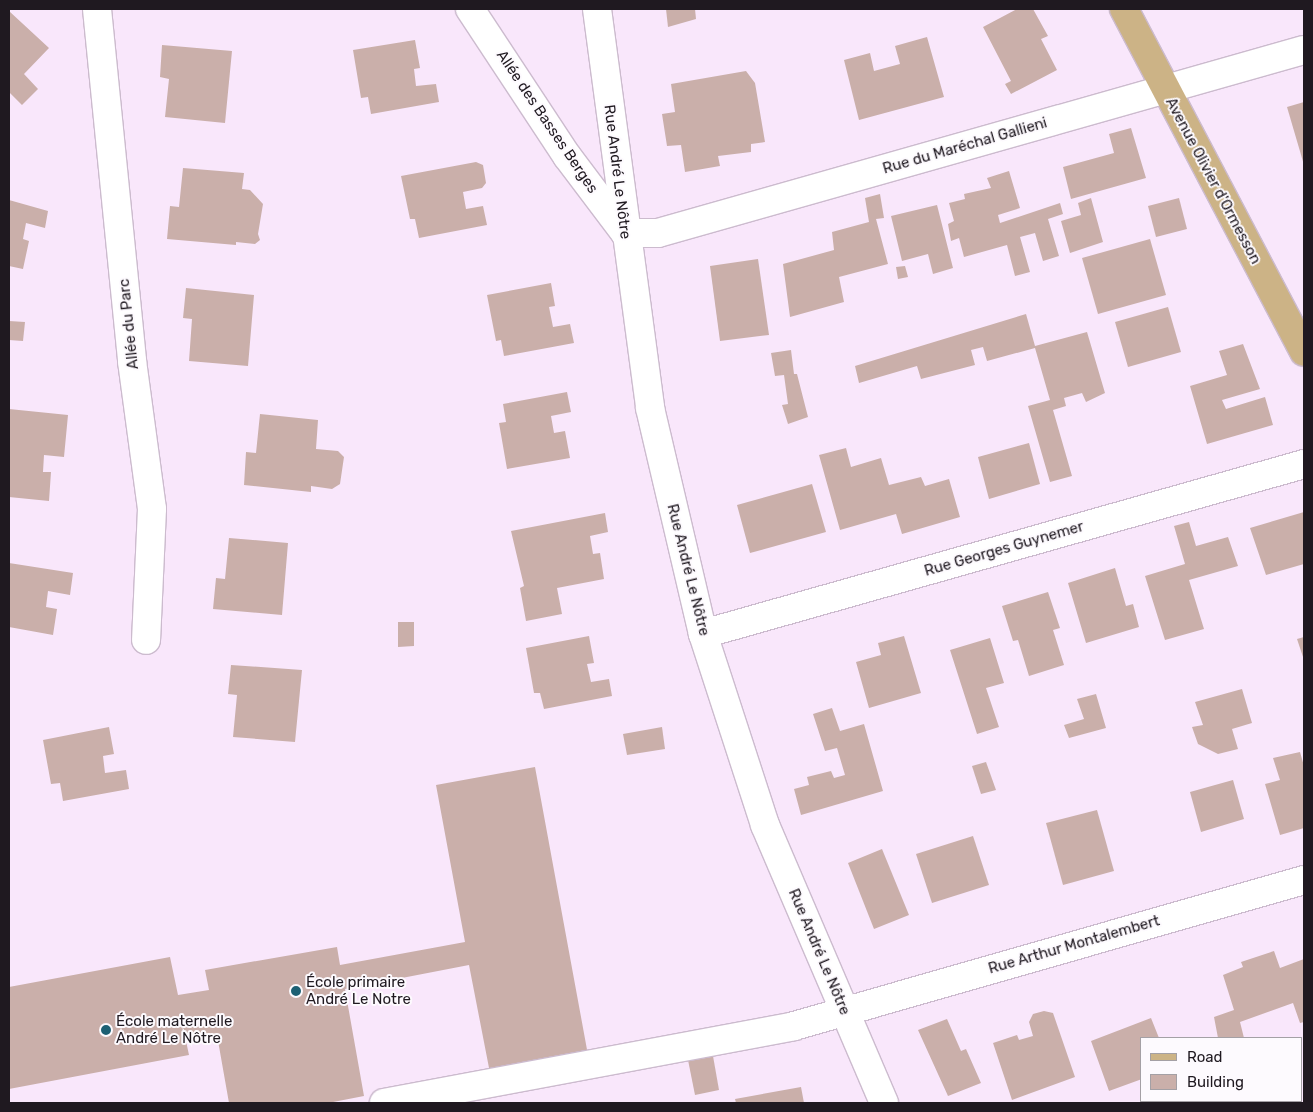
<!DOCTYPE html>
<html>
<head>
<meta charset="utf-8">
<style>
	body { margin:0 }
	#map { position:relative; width:1313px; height:1112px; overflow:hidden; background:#f9e7fb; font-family:Rubik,sans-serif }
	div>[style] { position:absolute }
	.building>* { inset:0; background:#caafaa }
	.roads { filter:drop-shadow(1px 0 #ccbbce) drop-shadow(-1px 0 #ccbbce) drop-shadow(0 1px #ccbbce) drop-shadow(0 -1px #ccbbce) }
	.minor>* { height:28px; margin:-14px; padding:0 14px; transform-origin:14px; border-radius:14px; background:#fff }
	.major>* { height:28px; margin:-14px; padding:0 14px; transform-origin:14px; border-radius:14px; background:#ccb386 }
	.dots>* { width:14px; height:14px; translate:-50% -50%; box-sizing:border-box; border:2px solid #fdfafe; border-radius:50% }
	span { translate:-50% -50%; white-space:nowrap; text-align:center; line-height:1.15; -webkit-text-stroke:4px #fdfafe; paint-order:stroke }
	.street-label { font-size:15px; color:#1f1920 }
	.poi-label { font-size:15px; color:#1f1920 }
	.left { translate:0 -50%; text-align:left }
	.frame { position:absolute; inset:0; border:10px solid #1f1920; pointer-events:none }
	.legend { position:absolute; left:1140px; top:1037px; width:162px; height:65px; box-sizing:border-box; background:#fdfafe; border:1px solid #a4a0a5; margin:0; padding:6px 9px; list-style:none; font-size:15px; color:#1f1920 }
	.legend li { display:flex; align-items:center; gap:10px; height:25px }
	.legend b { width:25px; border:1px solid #a4a0a5 }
</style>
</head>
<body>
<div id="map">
	<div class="building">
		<div style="clip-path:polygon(666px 9px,695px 9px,696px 19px,668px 27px)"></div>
		<div style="clip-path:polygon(1017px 9px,1033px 9px,1048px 36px,1041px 39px,1057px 70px,1011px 94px,1005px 84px,1011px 81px,983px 27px)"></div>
		<div style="clip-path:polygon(9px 11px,49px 48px,24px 74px,38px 89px,22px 105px,9px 92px)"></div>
		<div style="clip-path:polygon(927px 37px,944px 97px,859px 120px,844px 60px,870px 53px,874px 71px,900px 64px,895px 46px)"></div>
		<div style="clip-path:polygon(415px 40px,420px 68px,414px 69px,416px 86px,436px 84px,439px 102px,371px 114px,368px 97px,361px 98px,353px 50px)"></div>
		<div style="clip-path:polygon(162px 45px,232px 51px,225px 123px,165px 117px,169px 79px,160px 77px)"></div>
		<div style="clip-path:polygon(746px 71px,755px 83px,765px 142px,751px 144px,751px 152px,718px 156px,720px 166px,685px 172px,681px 145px,667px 146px,662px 114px,675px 112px,671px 84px)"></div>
		<div style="clip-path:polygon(1304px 102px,1304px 165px,1287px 107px)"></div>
		<div style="clip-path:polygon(1131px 128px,1146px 178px,1071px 199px,1063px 167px,1114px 153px,1109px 134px)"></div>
		<div style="clip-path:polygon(476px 162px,483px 165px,486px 183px,482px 188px,463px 192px,466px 209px,483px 206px,487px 225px,419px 238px,415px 219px,410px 219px,401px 176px)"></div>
		<div style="clip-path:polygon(183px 168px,244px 173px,242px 189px,250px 190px,263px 204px,258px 234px,260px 240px,255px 244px,236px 242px,236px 245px,167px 239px,170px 206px,179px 207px)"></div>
		<div style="clip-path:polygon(1009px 171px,1020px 208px,998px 215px,1000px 223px,1060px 203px,1063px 214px,1048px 219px,1059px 256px,1043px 261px,1035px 233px,1020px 237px,1030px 272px,1015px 276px,1007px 245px,964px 257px,959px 238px,951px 241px,948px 224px,954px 221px,949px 203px,965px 199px,964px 194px,991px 188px,987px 178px)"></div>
		<div style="clip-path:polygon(880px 194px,884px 218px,876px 219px,888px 264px,839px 277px,844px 302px,790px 317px,783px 264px,834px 250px,832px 232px,869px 222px,865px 198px)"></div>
		<div style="clip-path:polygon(1091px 198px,1103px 242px,1070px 253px,1061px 221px,1081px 215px,1078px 203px)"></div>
		<div style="clip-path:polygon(1179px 198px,1187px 229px,1156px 237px,1148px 206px)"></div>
		<div style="clip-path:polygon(9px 200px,48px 211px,45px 228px,26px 223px,23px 239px,29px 241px,23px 269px,9px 266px)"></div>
		<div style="clip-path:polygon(937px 205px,953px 268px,933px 274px,928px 254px,902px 261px,891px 216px)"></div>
		<div style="clip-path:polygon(1150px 239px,1166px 295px,1098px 314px,1082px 258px)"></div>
		<div style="clip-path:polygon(758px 259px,769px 335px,720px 341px,710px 266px)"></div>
		<div style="clip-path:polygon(905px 266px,908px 277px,898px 279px,896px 267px)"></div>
		<div style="clip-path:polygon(551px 283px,555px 306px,549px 307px,553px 327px,570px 324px,574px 343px,504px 356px,501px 340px,496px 341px,487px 295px)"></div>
		<div style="clip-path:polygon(186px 288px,254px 295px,248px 366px,189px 361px,192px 319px,183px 318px)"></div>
		<div style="clip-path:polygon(1168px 307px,1181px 352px,1128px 367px,1115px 322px)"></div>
		<div style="clip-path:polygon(1026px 314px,1035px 346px,1087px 332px,1105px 393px,1086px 402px,1082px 393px,1064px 398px,1066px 406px,1053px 410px,1072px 476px,1050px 482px,1028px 406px,1050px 400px,1035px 348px,987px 361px,983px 347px,971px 350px,975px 365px,921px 379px,917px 366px,859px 383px,855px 366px)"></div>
		<div style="clip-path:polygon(9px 321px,25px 322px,23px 341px,9px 340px)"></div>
		<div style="clip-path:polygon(1243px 344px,1260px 389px,1222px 400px,1226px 409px,1265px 397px,1273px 425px,1207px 444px,1190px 386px,1227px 375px,1219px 351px)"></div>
		<div style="clip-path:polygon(791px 350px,794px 374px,797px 374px,808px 417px,788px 424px,782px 405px,788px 404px,784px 375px,775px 376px,771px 353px)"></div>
		<div style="clip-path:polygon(567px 392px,571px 412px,551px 416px,554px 433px,565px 431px,570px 458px,507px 469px,499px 423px,506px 422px,503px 404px)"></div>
		<div style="clip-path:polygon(9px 409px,68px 415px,64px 457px,44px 455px,43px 472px,51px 472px,49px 501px,9px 497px)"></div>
		<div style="clip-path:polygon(260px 414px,318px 420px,316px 449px,338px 451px,344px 457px,340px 484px,332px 489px,311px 486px,311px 492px,244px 485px,246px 452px,256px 453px)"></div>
		<div style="clip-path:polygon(1029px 443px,1040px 484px,989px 499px,978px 457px)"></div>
		<div style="clip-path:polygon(846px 448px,851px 467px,881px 458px,889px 485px,921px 477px,925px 486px,949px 479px,960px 517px,902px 534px,896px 514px,840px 530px,819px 455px)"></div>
		<div style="clip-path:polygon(812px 484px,826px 532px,750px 553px,737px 505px)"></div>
		<div style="clip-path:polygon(1304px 512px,1304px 564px,1266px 575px,1250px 528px)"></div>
		<div style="clip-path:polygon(605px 513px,608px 532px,590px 536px,593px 554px,600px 553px,604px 579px,557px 588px,562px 614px,526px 621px,520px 588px,524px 586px,511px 531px)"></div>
		<div style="clip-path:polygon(1189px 522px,1196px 546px,1228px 537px,1238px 566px,1189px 580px,1204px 629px,1165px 640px,1145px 576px,1185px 564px,1174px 526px)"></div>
		<div style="clip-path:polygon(229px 538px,288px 543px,282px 615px,213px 609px,216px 578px,225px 579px)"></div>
		<div style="clip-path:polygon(9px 563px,73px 573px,70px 595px,48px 591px,46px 607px,57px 609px,53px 635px,9px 627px)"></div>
		<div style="clip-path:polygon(1115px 568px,1126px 606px,1133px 604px,1139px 627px,1086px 643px,1068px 583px)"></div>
		<div style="clip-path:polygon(1048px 592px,1060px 628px,1053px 630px,1064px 665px,1029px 676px,1018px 640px,1013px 641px,1002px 606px)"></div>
		<div style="clip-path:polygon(398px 622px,414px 622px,414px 646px,398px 647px)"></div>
		<div style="clip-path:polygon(589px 636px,594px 663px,587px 664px,591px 682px,609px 679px,612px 696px,544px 709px,540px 693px,534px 693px,526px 648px)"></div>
		<div style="clip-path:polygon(904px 636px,921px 693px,869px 708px,856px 662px,881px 655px,878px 643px)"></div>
		<div style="clip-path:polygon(1304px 637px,1304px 660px,1297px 639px)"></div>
		<div style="clip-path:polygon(990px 638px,1004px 683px,986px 688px,999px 727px,977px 734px,950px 650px)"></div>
		<div style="clip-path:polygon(231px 665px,302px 670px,295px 742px,233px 737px,237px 695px,228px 694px)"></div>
		<div style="clip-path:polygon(1242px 689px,1252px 723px,1232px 729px,1238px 749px,1218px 754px,1198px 744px,1192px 727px,1203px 725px,1195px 702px)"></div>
		<div style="clip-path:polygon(1096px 694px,1106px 728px,1069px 738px,1064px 725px,1084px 719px,1077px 699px)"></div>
		<div style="clip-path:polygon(832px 708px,840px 731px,864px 724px,883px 791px,801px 815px,794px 789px,809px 785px,807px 777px,831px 771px,834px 778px,845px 775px,837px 748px,825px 751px,813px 714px)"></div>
		<div style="clip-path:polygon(109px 727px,114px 754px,103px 756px,105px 773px,126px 770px,129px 789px,63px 801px,60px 783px,51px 784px,43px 740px)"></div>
		<div style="clip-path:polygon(662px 727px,665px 749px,627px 755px,623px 734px)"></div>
		<div style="clip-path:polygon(1300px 752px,1304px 766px,1304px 828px,1280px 835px,1265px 784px,1280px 780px,1273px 758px)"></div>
		<div style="clip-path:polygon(986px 762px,996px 790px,981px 794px,972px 766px)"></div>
		<div style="clip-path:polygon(535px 767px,588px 1055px,490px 1073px,469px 965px,345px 989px,364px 1096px,328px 1103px,229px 1103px,217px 1035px,186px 1041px,189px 1055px,9px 1089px,9px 987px,170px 957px,178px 995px,209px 990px,205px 970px,337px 947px,340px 965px,465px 942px,436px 785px)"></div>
		<div style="clip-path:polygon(1233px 780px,1244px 819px,1201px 832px,1190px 792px)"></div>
		<div style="clip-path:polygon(1097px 810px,1114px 871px,1063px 885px,1046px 823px)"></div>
		<div style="clip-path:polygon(973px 836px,989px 885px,932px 903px,916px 854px)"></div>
		<div style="clip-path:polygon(882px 849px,909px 915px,874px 929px,848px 863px)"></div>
		<div style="clip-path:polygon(1274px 951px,1280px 968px,1304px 959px,1304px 1022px,1300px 1023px,1293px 1003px,1240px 1022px,1244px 1038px,1218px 1038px,1214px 1017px,1234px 1010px,1223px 975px,1243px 967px,1241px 962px)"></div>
		<div style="clip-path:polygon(1044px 1011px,1053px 1013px,1075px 1077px,1012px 1100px,993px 1043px,1017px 1035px,1019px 1040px,1033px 1036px,1029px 1022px,1033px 1014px)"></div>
		<div style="clip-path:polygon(1151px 1018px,1159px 1038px,1142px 1038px,1142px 1079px,1109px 1091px,1091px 1041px)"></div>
		<div style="clip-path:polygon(947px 1019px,961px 1051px,966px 1049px,981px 1083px,948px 1096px,918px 1030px)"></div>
		<div style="clip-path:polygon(713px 1056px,719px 1090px,695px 1095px,688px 1060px)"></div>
		<div style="clip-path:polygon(801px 1087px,804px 1103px,736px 1103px,735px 1099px)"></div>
		<div style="clip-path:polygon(1182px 1101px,1263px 1101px,1264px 1103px,1183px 1103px)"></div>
	</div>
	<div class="roads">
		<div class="minor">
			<div style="left:97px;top:9px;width:354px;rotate:84.3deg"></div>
			<div style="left:132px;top:361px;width:149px;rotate:82.3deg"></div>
			<div style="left:152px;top:509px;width:131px;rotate:92.6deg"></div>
			<div style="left:470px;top:9px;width:176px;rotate:56.6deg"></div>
			<div style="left:567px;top:156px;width:96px;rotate:53deg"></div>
			<div style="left:625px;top:233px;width:33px"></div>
			<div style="left:658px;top:233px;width:671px;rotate:-15.82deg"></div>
			<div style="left:597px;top:9px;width:403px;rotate:82.4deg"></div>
			<div style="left:650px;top:408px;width:232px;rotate:76.8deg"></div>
			<div style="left:703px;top:634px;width:201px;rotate:72deg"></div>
			<div style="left:765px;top:825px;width:302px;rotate:66.8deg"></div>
			<div style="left:703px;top:634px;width:625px;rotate:-15.79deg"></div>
			<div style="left:384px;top:1103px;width:417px;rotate:-10.6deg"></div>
			<div style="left:794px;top:1026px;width:530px;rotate:-15.98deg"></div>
		</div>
		<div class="major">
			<div style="left:1124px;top:9px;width:387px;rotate:62.3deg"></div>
		</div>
	</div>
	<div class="dots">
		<div style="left:296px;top:991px;background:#1c5f73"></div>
		<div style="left:106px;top:1030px;background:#1c5f73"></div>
	</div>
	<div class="street-label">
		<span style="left:547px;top:122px;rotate:56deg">Allée des Basses Berges</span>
		<span style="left:965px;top:146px;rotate:-16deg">Rue du Maréchal Gallieni</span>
		<span style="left:617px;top:172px;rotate:83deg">Rue André Le Nôtre</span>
		<span style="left:1213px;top:181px;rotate:62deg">Avenue Olivier d'Ormesson</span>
		<span style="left:129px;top:324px;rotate:-96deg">Allée du Parc</span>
		<span style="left:1004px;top:549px;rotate:-16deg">Rue Georges Guynemer</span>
		<span style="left:688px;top:570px;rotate:76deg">Rue André Le Nôtre</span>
		<span style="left:1074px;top:945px;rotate:-16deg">Rue Arthur Montalembert</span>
		<span style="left:819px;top:952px;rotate:67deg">Rue André Le Nôtre</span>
	</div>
	<div class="poi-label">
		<span class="left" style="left:306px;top:991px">École primaire<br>André Le Notre</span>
		<span class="left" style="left:116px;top:1030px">École maternelle<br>André Le Nôtre</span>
	</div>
	<div class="frame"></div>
	<ul class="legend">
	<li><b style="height:6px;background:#ccb386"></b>Road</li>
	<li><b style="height:14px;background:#caafaa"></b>Building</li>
	</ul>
</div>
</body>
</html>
